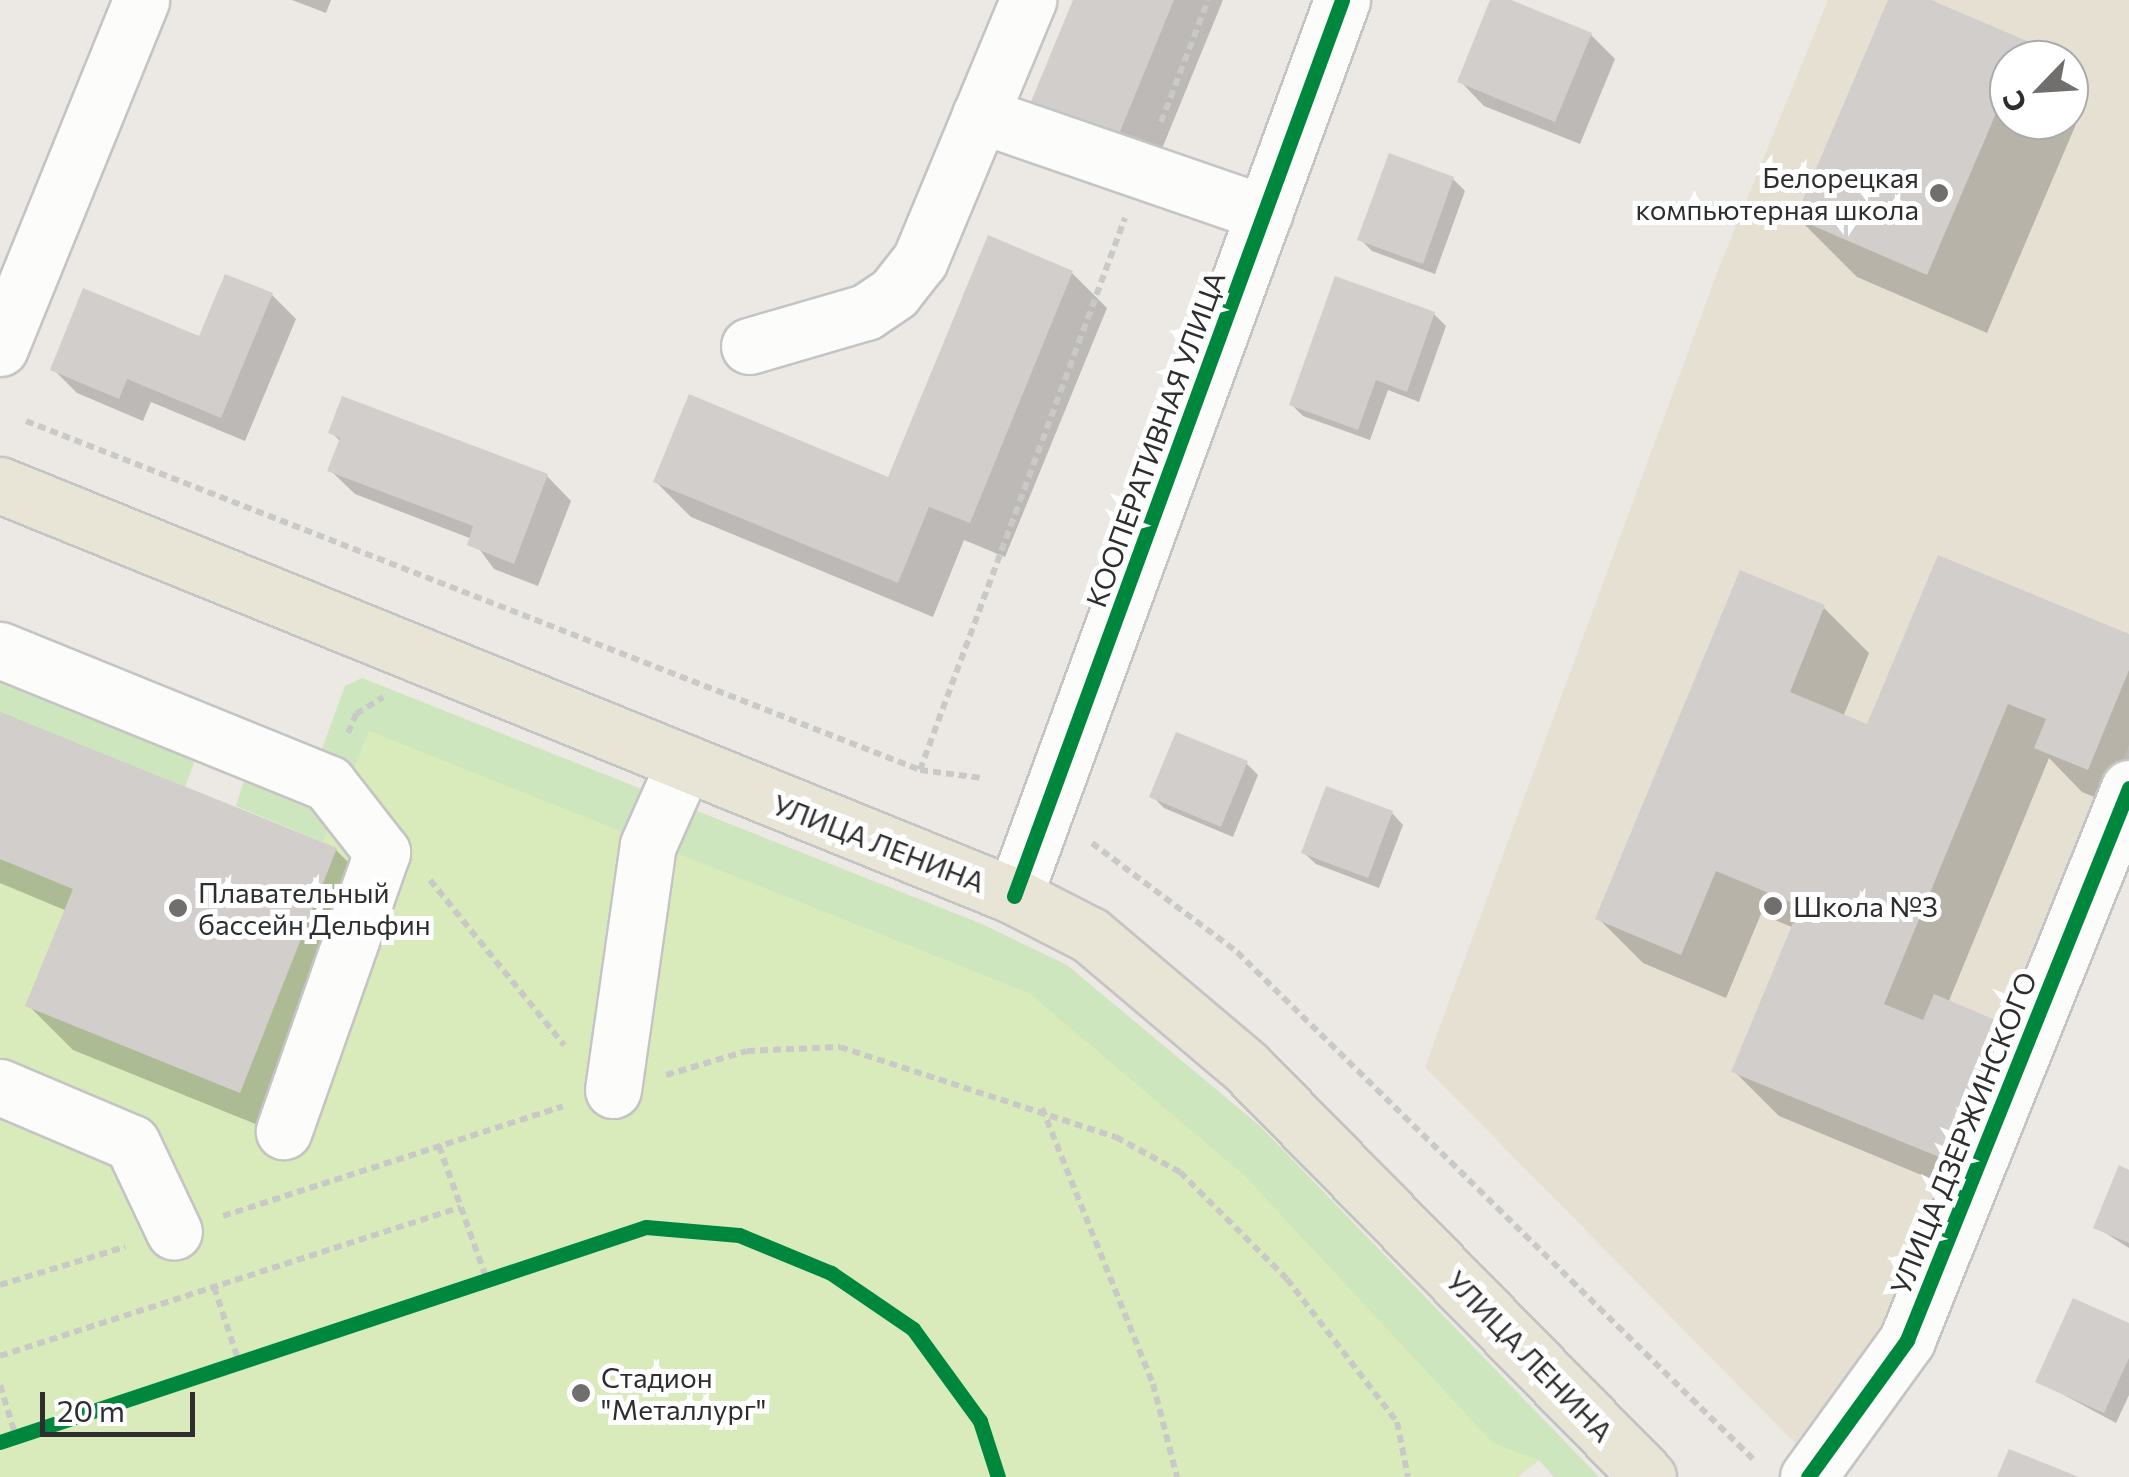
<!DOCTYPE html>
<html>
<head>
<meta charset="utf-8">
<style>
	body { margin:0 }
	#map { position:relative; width:2129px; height:1477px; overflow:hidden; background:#ece8e4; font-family:Commissioner,sans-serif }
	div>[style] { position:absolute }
	.education>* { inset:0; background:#e6e0d3 }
	.green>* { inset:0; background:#cee6be }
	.pitch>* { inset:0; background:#d9eabb }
	.shadow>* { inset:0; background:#0003 }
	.building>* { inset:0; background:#d1cecb }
	.path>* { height:6px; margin-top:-3px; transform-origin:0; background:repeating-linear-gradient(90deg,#c9c9c8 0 8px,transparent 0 13px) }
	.roads { filter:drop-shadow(2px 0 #c5c4c5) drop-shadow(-2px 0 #c5c4c5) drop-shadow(0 2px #c5c4c5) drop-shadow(0 -2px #c5c4c5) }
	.minor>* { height:55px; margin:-27.5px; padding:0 27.5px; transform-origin:27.5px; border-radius:27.5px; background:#fcfcfb }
	.major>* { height:55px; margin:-27.5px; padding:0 27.5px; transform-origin:27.5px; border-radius:27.5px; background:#e8e4d6 }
	.cycleway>* { height:15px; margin:-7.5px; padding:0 7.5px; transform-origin:7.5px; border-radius:7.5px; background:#00873e }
	.dots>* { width:28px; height:28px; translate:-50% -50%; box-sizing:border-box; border:5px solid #fff; border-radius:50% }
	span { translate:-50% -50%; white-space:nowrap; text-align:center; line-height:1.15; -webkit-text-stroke:10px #fff; paint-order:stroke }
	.poi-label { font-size:28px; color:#2e2e2e }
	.right { translate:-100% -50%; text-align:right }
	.left { translate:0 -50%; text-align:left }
	.street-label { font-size:28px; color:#2e2e2e }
	.north { position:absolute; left:1989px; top:40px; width:100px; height:100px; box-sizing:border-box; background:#fff; border:2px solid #ababab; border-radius:50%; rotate:245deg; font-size:28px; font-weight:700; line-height:40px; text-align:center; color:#2e2e2e }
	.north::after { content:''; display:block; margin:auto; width:35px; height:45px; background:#706f6e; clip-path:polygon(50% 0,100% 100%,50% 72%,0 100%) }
	.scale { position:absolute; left:40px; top:1392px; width:155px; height:45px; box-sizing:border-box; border:5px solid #2e2e2e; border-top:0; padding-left:12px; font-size:30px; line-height:35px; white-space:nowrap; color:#2e2e2e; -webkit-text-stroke:8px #fff; paint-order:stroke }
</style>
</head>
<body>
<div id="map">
	<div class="education">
		<div style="clip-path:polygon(evenodd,1828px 0,2129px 0,2129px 745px,1882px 1341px,1795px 1443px,1425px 1067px,1720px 265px,1828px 0,2009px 60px,2069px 60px,2069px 120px,2009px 120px,2009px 60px)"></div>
	</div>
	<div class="green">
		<div style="clip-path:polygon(0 667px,189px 747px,194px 763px,185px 787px,0 712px)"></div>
		<div style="clip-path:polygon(362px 678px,982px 924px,1067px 965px,1260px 1126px,1599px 1477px,1554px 1477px,1539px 1460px,1517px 1477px,317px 762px,345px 686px)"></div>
		<div style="clip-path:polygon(263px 774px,333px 819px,323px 842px,236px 806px,243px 783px)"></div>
	</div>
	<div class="pitch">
		<div style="clip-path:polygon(0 712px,323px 842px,369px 731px,1029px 993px,1245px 1176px,1493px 1443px,1539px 1460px,1517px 1477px,0 1477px)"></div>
	</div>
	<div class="shadow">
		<div style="clip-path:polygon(292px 0,331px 0,326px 13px)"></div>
		<div style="clip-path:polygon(1076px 0,1223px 0,1152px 173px,1069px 139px)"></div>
		<div style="clip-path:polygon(1493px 0,1591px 35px,1615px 59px,1580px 144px,1484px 106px,1460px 81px)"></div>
		<div style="clip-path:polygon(1891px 0,1924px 0,2026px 44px,2042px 60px,2009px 60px,2009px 120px,2069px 120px,2069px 87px,2085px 103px,1987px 333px,1857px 277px,1798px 218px)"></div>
		<div style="clip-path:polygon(1453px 179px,1465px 191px,1435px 274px,1372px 251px,1360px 239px)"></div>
		<div style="clip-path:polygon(1072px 273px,1107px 308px,1005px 557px,964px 540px,933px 617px,691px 517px,656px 482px,889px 480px)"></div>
		<div style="clip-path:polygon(272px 295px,296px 319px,245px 441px,151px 402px,143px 421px,77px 393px,53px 369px,201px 339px)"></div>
		<div style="clip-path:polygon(1434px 314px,1446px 326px,1419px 402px,1388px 390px,1370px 440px,1303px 416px,1291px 404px)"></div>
		<div style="clip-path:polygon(331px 432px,547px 476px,571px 501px,538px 586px,494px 569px,472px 539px,355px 494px,330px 470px,341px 442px)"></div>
		<div style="clip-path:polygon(1824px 608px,1869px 653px,1843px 717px,1869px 727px,2129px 637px,2129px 811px,2082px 792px,2049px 758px,1948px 1003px,1999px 1024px,2044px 1069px,1989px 1203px,1779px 1116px,1734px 1071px,1794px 928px,1761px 914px,1726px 998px,1643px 963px,1598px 918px)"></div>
		<div style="clip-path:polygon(0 712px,336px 850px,381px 895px,285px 1136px,73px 1050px,28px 1005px,67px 911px,0 883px)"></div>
		<div style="clip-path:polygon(1246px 763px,1258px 775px,1233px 837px,1164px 808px,1152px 796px)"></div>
		<div style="clip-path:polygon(1392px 813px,1403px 825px,1379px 888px,1316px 864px,1304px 853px)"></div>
		<div style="clip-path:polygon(2129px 1172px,2129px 1248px,2096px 1227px)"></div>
		<div style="clip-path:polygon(2129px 1326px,2129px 1395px,2116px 1423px,2038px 1381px)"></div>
	</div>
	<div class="building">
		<div style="clip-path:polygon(1073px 0,1174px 0,1117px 139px,1030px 104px)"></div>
		<div style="clip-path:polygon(1490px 0,1511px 0,1592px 33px,1555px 122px,1457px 82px)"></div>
		<div style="clip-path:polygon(1888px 0,1931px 0,2027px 41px,2019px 60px,2009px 60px,2009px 83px,1927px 275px,1795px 218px)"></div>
		<div style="clip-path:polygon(1389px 153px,1454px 177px,1423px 264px,1357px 240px)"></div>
		<div style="clip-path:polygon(988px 235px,1073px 271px,970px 523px,929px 507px,898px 583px,653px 482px,689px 394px,888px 477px)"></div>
		<div style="clip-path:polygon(225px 274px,273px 293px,221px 418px,127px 379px,119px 399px,50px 370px,83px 288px,199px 336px)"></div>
		<div style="clip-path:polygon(1335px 276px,1435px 312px,1407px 392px,1376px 380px,1358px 430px,1289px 405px)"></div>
		<div style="clip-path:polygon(342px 396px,548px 474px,514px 564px,467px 545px,473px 526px,327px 471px,340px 438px,328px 433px)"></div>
		<div style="clip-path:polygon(1938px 555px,2129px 634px,2129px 670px,2088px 770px,2034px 748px,2046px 719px,2008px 704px,1884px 1004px,1923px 1020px,1934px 994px,2000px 1022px,1944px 1159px,1731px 1072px,1800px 906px,1716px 871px,1681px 955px,1595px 919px,1740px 570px,1825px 605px,1790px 692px,1867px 724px)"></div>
		<div style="clip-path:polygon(0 712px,337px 848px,240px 1093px,25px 1006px,73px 889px,0 859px)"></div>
		<div style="clip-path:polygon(1176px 732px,1248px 761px,1221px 827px,1149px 797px)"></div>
		<div style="clip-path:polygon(1326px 786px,1393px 811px,1368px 878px,1301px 853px)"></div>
		<div style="clip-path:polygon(2119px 1165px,2129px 1170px,2129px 1243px,2093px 1228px)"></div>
		<div style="clip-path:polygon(2073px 1298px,2129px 1323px,2129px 1358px,2104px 1413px,2035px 1382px)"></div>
		<div style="clip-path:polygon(2009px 1449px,2079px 1477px,1997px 1477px)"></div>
	</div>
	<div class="path">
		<div style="left:1161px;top:122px;width:131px;rotate:-68.9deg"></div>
		<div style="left:26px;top:421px;width:960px;rotate:21.32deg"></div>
		<div style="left:920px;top:770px;width:63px;rotate:7.4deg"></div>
		<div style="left:348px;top:733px;width:21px;rotate:-67deg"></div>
		<div style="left:356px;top:714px;width:32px;rotate:-32deg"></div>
		<div style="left:920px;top:770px;width:589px;rotate:-69.63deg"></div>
		<div style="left:1092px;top:843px;width:181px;rotate:36.9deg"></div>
		<div style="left:1237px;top:952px;width:728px;rotate:44.5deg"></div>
		<div style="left:430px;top:880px;width:213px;rotate:50.9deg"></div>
		<div style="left:666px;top:1075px;width:84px;rotate:-16.5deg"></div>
		<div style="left:747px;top:1051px;width:93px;rotate:-2.5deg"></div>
		<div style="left:840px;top:1047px;width:290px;rotate:18.1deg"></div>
		<div style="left:1116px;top:1137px;width:73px;rotate:28.7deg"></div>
		<div style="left:1180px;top:1172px;width:151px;rotate:45deg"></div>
		<div style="left:1287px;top:1279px;width:180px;rotate:52.4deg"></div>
		<div style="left:1397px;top:1422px;width:56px;rotate:78.7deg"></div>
		<div style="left:1042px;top:1108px;width:297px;rotate:68.1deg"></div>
		<div style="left:1153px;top:1384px;width:96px;rotate:75.5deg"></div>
		<div style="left:439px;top:1146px;width:142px;rotate:70.3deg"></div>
		<div style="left:223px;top:1216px;width:357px;rotate:-17.9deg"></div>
		<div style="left:0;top:1285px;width:131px;rotate:-16.9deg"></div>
		<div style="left:214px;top:1287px;width:79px;rotate:71.6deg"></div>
		<div style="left:0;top:1356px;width:484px;rotate:-17.9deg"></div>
		<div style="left:0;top:1385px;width:54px;rotate:72.9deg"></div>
	</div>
	<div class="roads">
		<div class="minor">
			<div style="left:980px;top:115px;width:301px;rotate:19deg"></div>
			<div style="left:749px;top:346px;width:122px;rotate:-16.2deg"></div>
			<div style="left:866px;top:312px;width:34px;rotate:-34deg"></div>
			<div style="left:894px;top:293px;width:42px;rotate:-51.8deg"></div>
			<div style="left:920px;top:260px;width:282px;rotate:-67.4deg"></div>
			<div style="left:0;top:348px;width:375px;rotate:-67.9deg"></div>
			<div style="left:0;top:650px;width:354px;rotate:22.1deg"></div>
			<div style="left:328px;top:783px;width:88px;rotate:52deg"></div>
			<div style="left:382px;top:852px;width:296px;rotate:109.4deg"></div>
			<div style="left:1014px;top:896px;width:954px;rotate:-69.89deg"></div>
			<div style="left:0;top:1087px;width:143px;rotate:23deg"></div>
			<div style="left:132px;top:1143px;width:98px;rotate:64.7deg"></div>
			<div style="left:613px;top:1090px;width:247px;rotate:-81.9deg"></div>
			<div style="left:648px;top:845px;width:86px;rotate:-66.1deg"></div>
			<div style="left:1808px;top:1477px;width:169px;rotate:-54.1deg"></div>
			<div style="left:1907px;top:1340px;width:595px;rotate:-68.09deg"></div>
		</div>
		<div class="major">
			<div style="left:0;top:485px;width:1094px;rotate:22.06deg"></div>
			<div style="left:1014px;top:896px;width:85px;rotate:27.2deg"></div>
			<div style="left:1090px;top:935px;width:204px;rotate:40.2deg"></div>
			<div style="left:1246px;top:1067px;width:574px;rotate:45.56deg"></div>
		</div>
	</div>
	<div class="cycleway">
		<div style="left:1014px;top:896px;width:954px;rotate:-69.89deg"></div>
		<div style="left:0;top:1442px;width:681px;rotate:-18.41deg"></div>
		<div style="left:646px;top:1227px;width:93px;rotate:4.9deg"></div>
		<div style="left:739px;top:1235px;width:100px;rotate:22.4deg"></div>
		<div style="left:831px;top:1273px;width:99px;rotate:34.3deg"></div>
		<div style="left:913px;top:1329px;width:114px;rotate:53.9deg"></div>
		<div style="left:980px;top:1421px;width:59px;rotate:72.2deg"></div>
		<div style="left:1808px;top:1477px;width:169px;rotate:-54.1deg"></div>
		<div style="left:1907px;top:1340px;width:595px;rotate:-68.09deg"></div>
	</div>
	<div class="dots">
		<div style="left:1939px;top:193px;background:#706f6e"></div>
		<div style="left:1773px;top:906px;background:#706f6e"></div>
		<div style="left:178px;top:908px;background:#706f6e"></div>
		<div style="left:581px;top:1393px;background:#706f6e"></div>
	</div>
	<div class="poi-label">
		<span class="right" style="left:1919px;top:193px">Белорецкая<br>компьютерная школа</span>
		<span class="left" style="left:198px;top:908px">Плавательный<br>бассейн Дельфин</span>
		<span class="left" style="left:1793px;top:906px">Школа №3</span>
		<span class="left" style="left:601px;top:1393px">Стадион<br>"Металлург"</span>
	</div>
	<div class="street-label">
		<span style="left:1155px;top:439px;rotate:-70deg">КООПЕРАТИВНАЯ УЛИЦА</span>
		<span style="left:879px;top:843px;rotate:21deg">УЛИЦА ЛЕНИНА</span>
		<span style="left:1963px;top:1133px;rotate:-68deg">УЛИЦА ДЗЕРЖИНСКОГО</span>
		<span style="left:1530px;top:1356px;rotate:46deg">УЛИЦА ЛЕНИНА</span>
	</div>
	<div class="north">С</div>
	<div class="scale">20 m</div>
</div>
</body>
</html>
